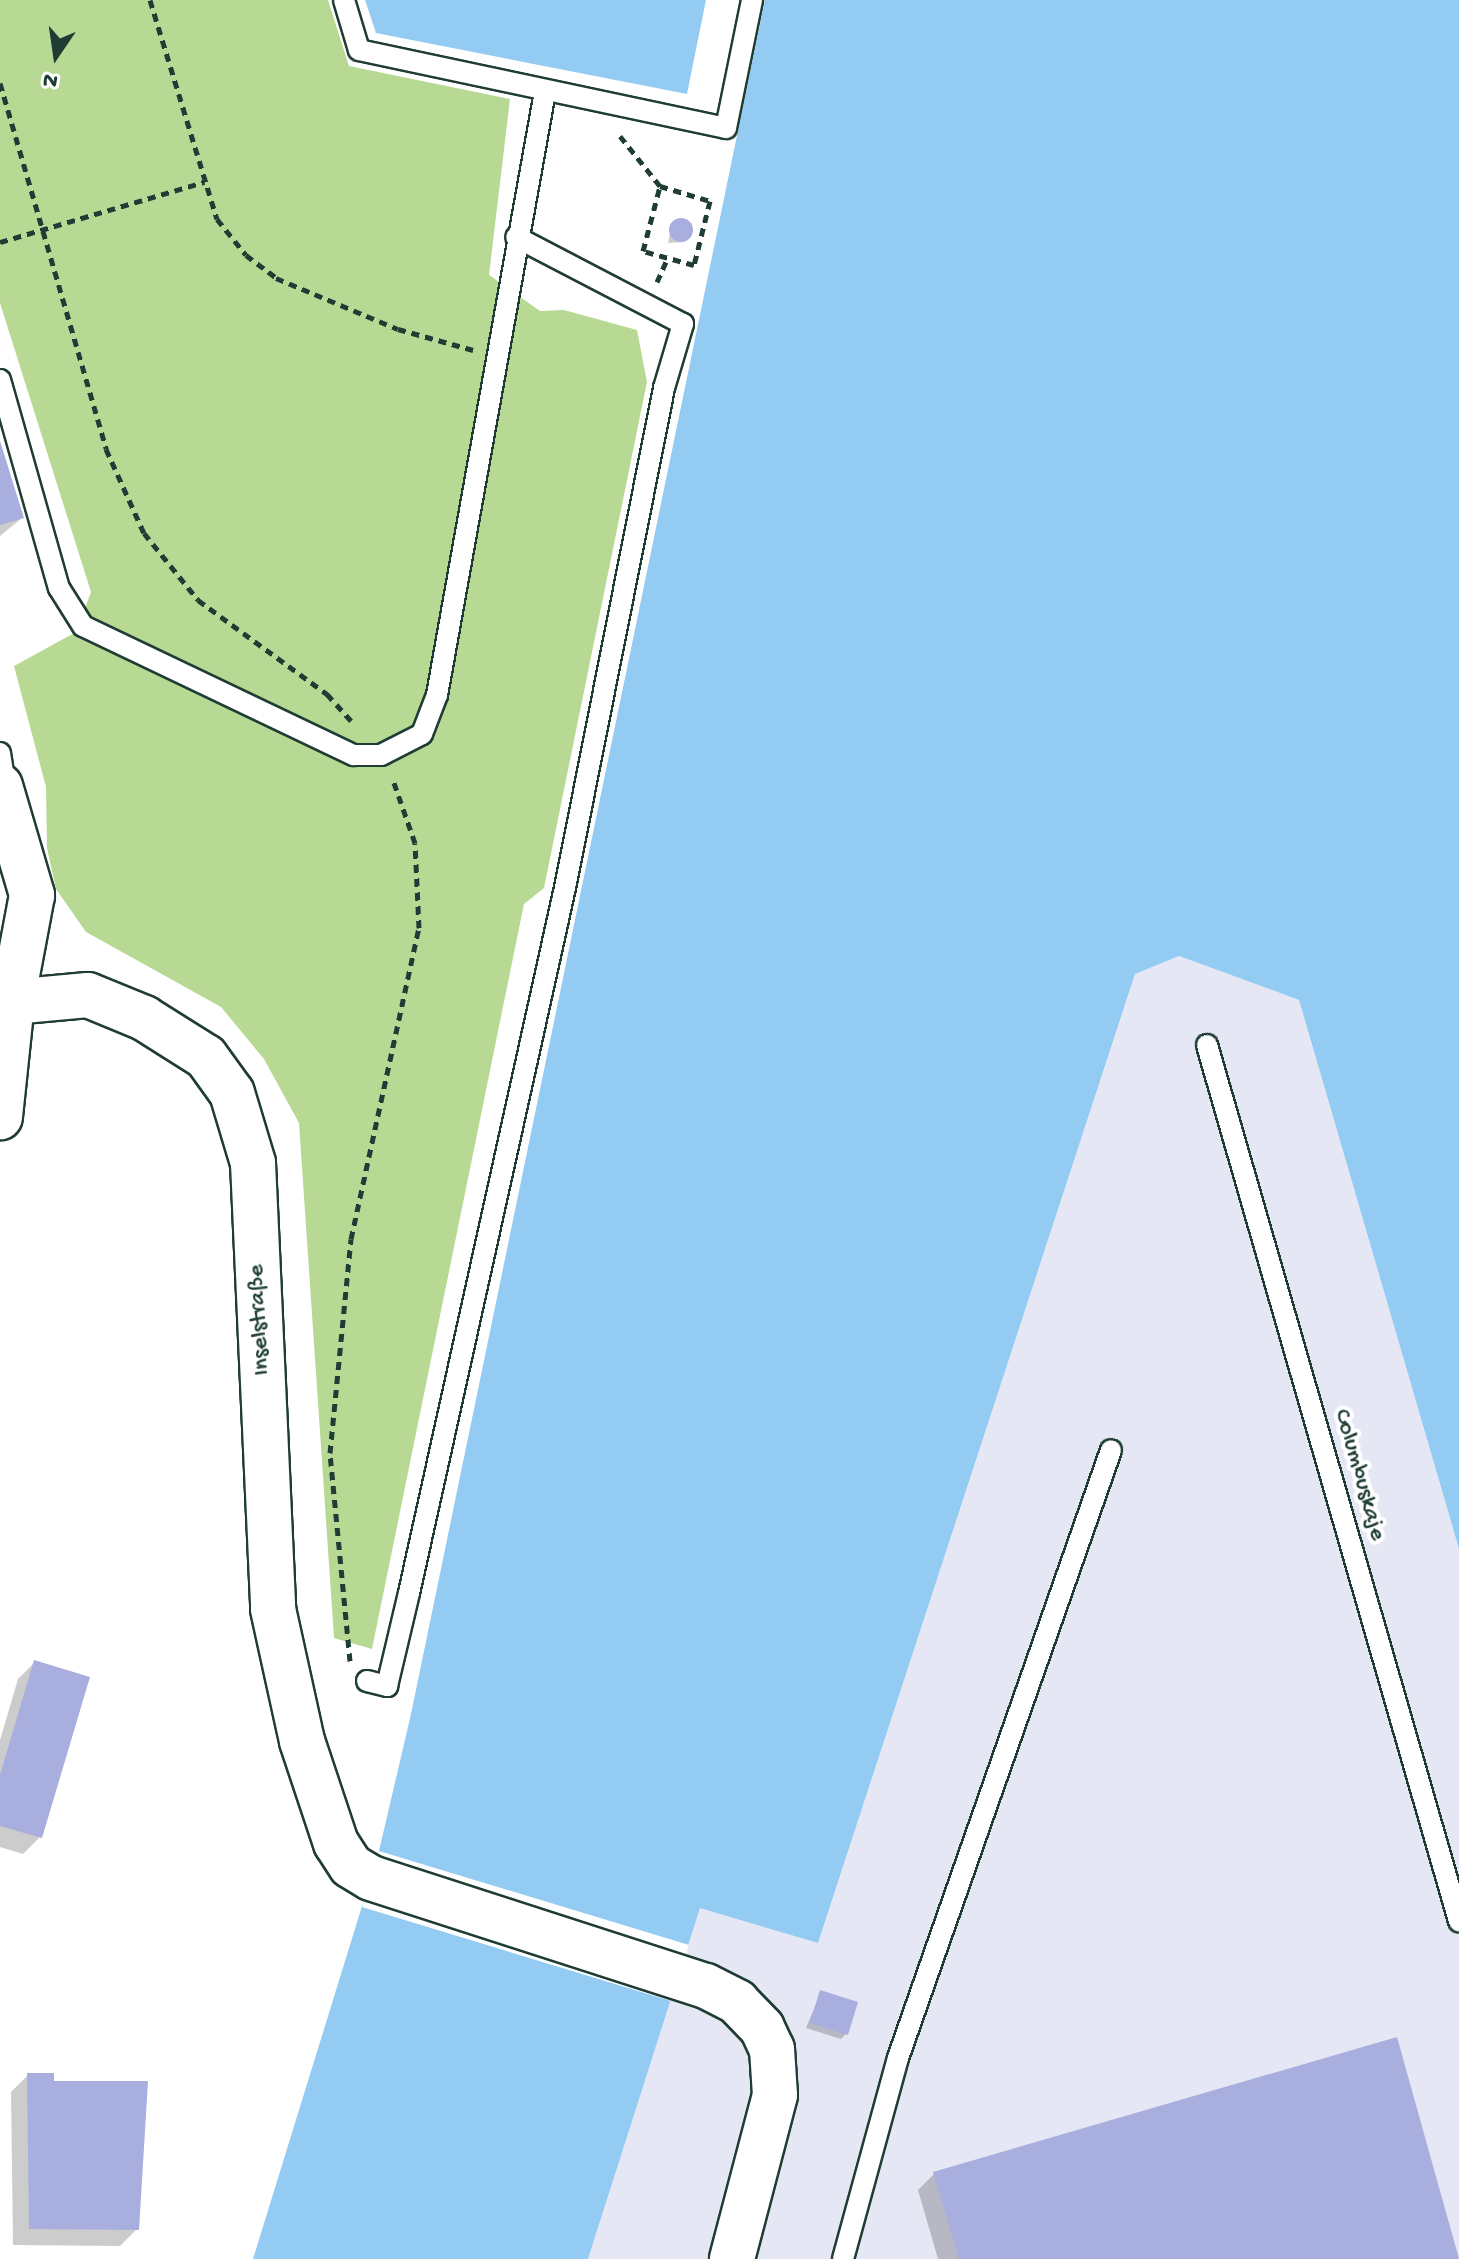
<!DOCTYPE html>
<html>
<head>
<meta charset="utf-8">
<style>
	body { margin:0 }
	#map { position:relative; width:1459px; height:2259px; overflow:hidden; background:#fff; font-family:"Gochi Hand",sans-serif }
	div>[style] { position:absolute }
	.built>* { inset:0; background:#e5e7f5 }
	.green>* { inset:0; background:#b8d993 }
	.water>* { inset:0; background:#94cbf3 }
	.pier>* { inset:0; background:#fff }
	.shadow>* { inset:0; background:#0003 }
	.building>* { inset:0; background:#a8aede }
	.round { border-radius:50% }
	.path>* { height:5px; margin-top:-2.5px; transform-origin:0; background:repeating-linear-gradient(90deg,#1f3d34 0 8px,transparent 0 14px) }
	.roads { filter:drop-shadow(2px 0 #1f3d34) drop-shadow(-2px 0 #1f3d34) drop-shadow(0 2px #1f3d34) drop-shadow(0 -2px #1f3d34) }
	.lane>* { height:20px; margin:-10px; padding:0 10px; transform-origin:10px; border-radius:10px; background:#fff }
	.secondary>* { height:44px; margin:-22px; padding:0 22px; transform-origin:22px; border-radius:22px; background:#fff }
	span { translate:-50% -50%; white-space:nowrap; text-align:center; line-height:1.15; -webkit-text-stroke:8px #fff; paint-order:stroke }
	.street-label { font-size:24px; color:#1f3d34 }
	.north { position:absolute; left:16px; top:16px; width:80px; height:80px; -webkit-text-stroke:6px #fff; paint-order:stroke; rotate:193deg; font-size:22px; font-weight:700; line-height:32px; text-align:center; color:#1f3d34 }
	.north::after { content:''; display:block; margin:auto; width:28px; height:36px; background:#1f3d34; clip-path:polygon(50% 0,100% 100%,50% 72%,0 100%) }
</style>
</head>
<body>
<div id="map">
	<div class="built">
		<div style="clip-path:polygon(1179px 956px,1299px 1000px,1459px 1549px,1459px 2259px,588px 2259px,700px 1907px,818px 1943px,1135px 974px)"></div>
	</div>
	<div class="green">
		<div style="clip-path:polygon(0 0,328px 0,349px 66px,510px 99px,489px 275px,540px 311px,564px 310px,637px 330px,647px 382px,544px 888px,524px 904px,372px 1649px,334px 1638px,299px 1123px,264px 1059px,221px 1007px,86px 932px,56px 889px,47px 848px,46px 787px,14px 666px,76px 632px,91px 592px,0 303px)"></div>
	</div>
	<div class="water">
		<div style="clip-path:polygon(365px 0,706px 0,687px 94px,376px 33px)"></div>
		<div style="clip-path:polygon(765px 0,1459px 0,1459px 1549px,1299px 1000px,1179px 956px,1135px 974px,818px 1943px,700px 1908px,588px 2259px,253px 2259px,379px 1851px,411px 1714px)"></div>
	</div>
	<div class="pier">
		<div style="clip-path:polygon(379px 1851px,689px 1945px,671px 2001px,362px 1907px)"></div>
	</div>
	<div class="shadow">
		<div style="clip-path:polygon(672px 223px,688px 223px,683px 242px,668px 243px)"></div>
		<div style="clip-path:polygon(0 446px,22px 518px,0 536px)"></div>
		<div style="clip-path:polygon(35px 1662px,40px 1837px,23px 1854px,0 1847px,0 1740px,18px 1679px)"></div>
		<div style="clip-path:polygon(821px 1992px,846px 2034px,841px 2039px,806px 2028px)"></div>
		<div style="clip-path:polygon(1396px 2039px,1459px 2259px,938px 2259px,918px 2190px,934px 2174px)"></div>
		<div style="clip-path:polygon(28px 2075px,52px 2083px,146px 2083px,137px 2229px,120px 2246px,13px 2245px,11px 2092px)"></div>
	</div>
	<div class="building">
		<div class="round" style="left:669px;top:218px;width:24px;height:24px"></div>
		<div style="clip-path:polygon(0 441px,24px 518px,0 525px)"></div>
		<div style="clip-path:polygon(34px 1660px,90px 1677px,42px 1838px,0 1826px,0 1775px)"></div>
		<div style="clip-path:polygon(820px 1990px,858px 2002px,848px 2035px,810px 2023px)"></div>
		<div style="clip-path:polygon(1397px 2037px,1459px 2259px,959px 2259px,933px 2172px)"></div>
		<div style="clip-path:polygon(27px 2073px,54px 2073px,54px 2081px,148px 2081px,139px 2230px,29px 2229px)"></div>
	</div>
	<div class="path">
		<div style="left:150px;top:0;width:229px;rotate:73deg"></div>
		<div style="left:217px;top:219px;width:46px;rotate:51.1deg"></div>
		<div style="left:246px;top:255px;width:38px;rotate:37deg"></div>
		<div style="left:276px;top:278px;width:132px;rotate:22.7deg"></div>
		<div style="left:398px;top:329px;width:78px;rotate:15.6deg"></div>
		<div style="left:0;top:83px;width:381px;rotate:73.8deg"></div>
		<div style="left:106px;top:449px;width:92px;rotate:65.7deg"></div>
		<div style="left:144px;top:533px;width:86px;rotate:51.1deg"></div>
		<div style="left:198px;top:600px;width:160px;rotate:36.1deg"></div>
		<div style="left:327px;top:694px;width:36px;rotate:48deg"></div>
		<div style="left:620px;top:136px;width:64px;rotate:51.3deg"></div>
		<div style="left:660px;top:186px;width:52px;rotate:16.7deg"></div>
		<div style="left:710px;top:201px;width:66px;rotate:104deg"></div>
		<div style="left:694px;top:265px;width:53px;rotate:-164.6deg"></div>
		<div style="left:643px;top:251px;width:67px;rotate:-75.3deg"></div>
		<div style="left:0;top:242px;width:213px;rotate:-16.4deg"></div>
		<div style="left:657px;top:282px;width:27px;rotate:-66deg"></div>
		<div style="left:350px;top:1661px;width:209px;rotate:-95.5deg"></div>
		<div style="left:330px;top:1453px;width:215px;rotate:-84.4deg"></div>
		<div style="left:351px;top:1239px;width:318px;rotate:-77.7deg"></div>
		<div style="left:419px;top:928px;width:85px;rotate:-92.7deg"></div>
		<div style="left:415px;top:843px;width:67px;rotate:-109.2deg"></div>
	</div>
	<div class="roads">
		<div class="lane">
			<div style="left:344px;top:0;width:52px;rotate:73.3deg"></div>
			<div style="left:359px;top:50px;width:375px;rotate:12deg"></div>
			<div style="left:726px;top:128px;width:131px;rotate:-78.5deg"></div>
			<div style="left:0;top:380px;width:216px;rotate:74.2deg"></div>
			<div style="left:59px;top:588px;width:45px;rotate:57.7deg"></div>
			<div style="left:83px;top:626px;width:300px;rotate:25.5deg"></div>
			<div style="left:354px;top:755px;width:27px"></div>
			<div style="left:381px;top:755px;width:46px;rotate:-27.1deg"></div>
			<div style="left:422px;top:734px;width:42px;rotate:-69deg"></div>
			<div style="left:437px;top:695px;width:613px;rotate:-79.85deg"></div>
			<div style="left:0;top:753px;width:37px;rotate:81deg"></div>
			<div style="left:1207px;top:1045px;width:912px;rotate:73.95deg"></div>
			<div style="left:367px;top:1681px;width:21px;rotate:14deg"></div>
			<div style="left:387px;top:1686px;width:96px;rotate:-76.7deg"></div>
			<div style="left:409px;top:1593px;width:727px;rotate:-77.53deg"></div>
			<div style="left:566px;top:883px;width:505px;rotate:-78.8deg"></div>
			<div style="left:664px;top:388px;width:67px;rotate:-73.5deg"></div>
			<div style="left:683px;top:324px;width:188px;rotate:-152.5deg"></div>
			<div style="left:843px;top:2259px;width:208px;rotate:-74.7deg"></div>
			<div style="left:898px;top:2058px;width:644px;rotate:-70.69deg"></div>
		</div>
		<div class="secondary">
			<div style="left:0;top:786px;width:114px;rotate:73.6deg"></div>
			<div style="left:32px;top:895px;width:109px;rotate:100.6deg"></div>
			<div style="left:12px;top:1002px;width:116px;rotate:96deg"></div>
			<div style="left:12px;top:1002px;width:76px;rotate:-5.3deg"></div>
			<div style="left:88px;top:995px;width:61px;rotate:22.3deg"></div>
			<div style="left:144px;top:1018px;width:73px;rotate:32.2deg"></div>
			<div style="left:206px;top:1057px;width:44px;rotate:54.2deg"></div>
			<div style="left:232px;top:1093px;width:73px;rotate:73.3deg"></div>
			<div style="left:253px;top:1163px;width:446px;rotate:87.4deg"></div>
			<div style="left:273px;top:1609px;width:135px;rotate:77.6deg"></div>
			<div style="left:302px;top:1741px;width:108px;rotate:71.6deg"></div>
			<div style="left:336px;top:1843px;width:27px;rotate:57deg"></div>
			<div style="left:351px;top:1866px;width:23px;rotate:31deg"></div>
			<div style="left:371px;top:1878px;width:352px;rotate:17.9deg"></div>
			<div style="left:706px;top:1986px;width:35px;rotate:27deg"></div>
			<div style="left:737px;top:2002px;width:36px;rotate:46deg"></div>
			<div style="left:762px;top:2028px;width:23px;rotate:65deg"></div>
			<div style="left:772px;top:2049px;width:46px;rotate:86.3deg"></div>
			<div style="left:775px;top:2095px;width:170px;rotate:104.7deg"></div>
		</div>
	</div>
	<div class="street-label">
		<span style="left:260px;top:1320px;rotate:-93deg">Inselstraße</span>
		<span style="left:1359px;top:1475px;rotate:74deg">Columbuskaje</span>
	</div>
	<div class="north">N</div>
</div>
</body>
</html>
